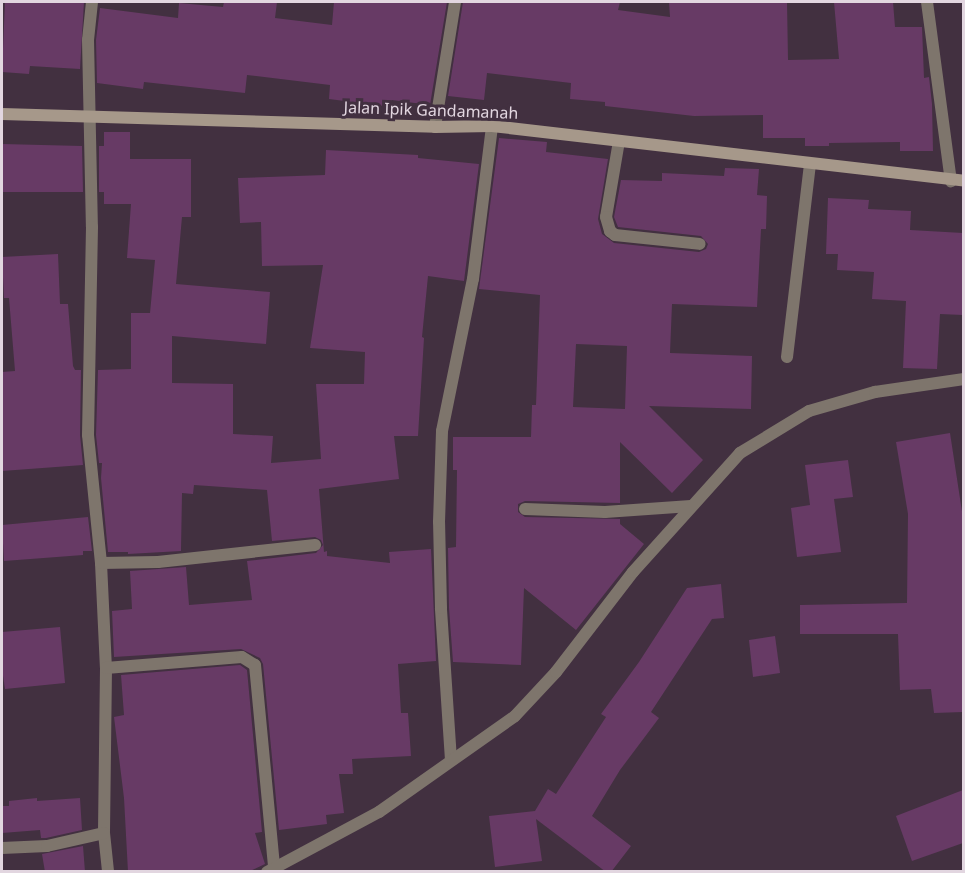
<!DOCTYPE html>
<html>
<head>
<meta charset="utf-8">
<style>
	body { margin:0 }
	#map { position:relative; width:965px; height:873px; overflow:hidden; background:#423040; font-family:"Noto Sans",sans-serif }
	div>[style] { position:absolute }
	.building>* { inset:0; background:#673a65 }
	.street>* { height:12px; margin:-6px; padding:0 6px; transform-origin:6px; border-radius:6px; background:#7e756c }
	.secondary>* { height:12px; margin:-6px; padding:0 6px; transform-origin:6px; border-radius:6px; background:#a6988a }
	span { translate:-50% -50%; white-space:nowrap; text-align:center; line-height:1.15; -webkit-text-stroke:6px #423040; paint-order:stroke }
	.street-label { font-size:16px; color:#e2d6e0 }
	.frame { position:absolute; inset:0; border:3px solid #e2d6e0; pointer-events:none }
</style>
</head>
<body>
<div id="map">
	<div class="building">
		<div style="clip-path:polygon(5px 2px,84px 2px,80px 69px,30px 66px,29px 74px,2px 72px)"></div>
		<div style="clip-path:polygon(224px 2px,277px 2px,275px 18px,332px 25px,334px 2px,447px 2px,430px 105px,392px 100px,391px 107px,329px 99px,330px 85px,247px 75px,245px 93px,144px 82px,143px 89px,97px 83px,96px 40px,100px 8px,178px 18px,179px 3px,223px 7px)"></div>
		<div style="clip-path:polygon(463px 2px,620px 2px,618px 10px,670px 17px,669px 2px,787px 2px,788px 60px,839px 59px,834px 2px,893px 2px,895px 27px,922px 27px,924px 78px,929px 77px,932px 104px,933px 151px,900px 151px,900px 142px,829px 143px,829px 146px,805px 146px,805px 138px,763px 138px,763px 115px,694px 116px,605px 106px,605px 102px,570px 99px,571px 83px,487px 73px,484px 100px,448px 96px)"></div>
		<div style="clip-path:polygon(104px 132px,130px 132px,130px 159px,191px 159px,191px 217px,182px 217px,176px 284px,270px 292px,266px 344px,172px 336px,172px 383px,233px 384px,233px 434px,273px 436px,271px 463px,321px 459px,316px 384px,364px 384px,365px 352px,310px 348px,323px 265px,262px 266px,261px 222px,240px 223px,238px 178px,325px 175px,326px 150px,418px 155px,418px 158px,479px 164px,464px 281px,428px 276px,422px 337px,424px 338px,418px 436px,394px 436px,399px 479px,319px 489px,324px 552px,327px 551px,327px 556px,390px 563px,389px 552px,431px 549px,436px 661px,398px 664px,401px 713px,408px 713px,411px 756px,352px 759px,353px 774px,339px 774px,344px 813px,326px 815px,327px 824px,279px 830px,263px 664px,260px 658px,241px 649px,114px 657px,112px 611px,132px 609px,130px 571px,186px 567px,189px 605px,252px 600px,247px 561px,316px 553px,323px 545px,321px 540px,315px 537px,272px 541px,267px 490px,194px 485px,193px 494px,182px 493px,181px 551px,128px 554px,128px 552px,108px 552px,101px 478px,102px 463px,99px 463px,96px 435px,98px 370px,131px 369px,131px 313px,150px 313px,155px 260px,127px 258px,131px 204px,104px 204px,104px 192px,99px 192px,99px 146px,104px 146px)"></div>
		<div style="clip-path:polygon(evenodd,499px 138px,547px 142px,546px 152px,608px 159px,598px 219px,602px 234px,614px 243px,699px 252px,706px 249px,708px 244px,701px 236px,618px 227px,614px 217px,621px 180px,662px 181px,662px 173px,724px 176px,725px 168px,759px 169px,757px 195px,767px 196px,766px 229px,761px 229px,757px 307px,672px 304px,670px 353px,752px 356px,751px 409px,649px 406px,703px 460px,672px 493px,620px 442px,620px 503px,525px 501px,518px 504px,518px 512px,525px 517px,620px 519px,620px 524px,644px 544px,576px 630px,524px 588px,521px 665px,453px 662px,449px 608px,448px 548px,456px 547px,457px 470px,453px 470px,453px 437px,531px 437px,532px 405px,536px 405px,540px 295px,479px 289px,499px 138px,576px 344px,627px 346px,625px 409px,573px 407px,576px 344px)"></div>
		<div style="clip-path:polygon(2px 144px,82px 146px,83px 192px,2px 192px)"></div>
		<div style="clip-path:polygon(828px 198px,869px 200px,868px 209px,911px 211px,910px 230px,963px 233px,963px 315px,940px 314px,937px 369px,903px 368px,906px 301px,872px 299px,874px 272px,837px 270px,838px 254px,826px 254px)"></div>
		<div style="clip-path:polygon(58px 254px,60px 304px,68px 304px,73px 366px,75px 370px,81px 370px,80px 435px,83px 465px,2px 471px,2px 372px,15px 371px,9px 298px,4px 298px,2px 257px)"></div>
		<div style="clip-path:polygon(950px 433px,963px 518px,963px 712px,934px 713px,931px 689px,900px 690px,898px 634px,800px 634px,800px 605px,907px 603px,908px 514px,896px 442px)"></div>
		<div style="clip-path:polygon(848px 460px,853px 497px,834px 499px,841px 552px,797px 557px,791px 508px,810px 505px,805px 465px)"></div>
		<div style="clip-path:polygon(88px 517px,92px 551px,83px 551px,83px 555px,4px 561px,2px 525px)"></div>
		<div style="clip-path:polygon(721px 584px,724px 618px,712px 619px,651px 712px,659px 718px,620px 770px,592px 816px,631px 846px,611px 872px,606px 872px,536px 819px,542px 861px,495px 867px,489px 816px,535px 811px,548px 789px,556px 794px,606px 717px,601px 714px,639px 662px,687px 588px)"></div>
		<div style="clip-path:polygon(60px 627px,65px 683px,5px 689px,2px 669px,2px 632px)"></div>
		<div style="clip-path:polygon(775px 636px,780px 673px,753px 677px,749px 640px)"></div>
		<div style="clip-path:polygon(240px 665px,247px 670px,262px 832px,255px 833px,265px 864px,248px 872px,128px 872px,124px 798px,114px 717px,124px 715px,121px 675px)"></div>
		<div style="clip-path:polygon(963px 790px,963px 843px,912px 861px,896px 816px)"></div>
		<div style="clip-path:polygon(37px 798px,37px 801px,80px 798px,82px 830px,46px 838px,41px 838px,40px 830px,2px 833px,2px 806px,9px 806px,9px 801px)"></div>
		<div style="clip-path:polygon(83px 846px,85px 872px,45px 872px,42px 854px)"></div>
	</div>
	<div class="street">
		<div style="left:92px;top:2px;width:38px;rotate:96deg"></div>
		<div style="left:88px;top:40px;width:187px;rotate:88.8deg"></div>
		<div style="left:92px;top:227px;width:208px;rotate:91.1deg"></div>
		<div style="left:88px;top:435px;width:129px;rotate:84.2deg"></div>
		<div style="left:101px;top:563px;width:105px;rotate:87.3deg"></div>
		<div style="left:106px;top:668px;width:165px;rotate:90.7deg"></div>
		<div style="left:104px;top:833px;width:39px;rotate:84deg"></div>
		<div style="left:927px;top:2px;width:181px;rotate:82.4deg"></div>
		<div style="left:435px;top:127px;width:127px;rotate:-80.9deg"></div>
		<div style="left:619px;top:141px;width:77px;rotate:99.7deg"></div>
		<div style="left:606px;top:217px;width:15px;rotate:74deg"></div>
		<div style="left:610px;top:231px;width:6px;rotate:39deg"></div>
		<div style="left:615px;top:235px;width:85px;rotate:6deg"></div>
		<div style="left:787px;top:357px;width:194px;rotate:-83.2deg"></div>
		<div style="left:525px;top:509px;width:80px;rotate:2.1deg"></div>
		<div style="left:605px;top:512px;width:86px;rotate:-4deg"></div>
		<div style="left:101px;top:563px;width:57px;rotate:-1deg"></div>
		<div style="left:158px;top:562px;width:158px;rotate:-6.2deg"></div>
		<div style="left:106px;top:668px;width:136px;rotate:-4.6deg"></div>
		<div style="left:242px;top:657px;width:15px;rotate:32deg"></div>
		<div style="left:255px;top:665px;width:202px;rotate:84.6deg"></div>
		<div style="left:451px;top:760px;width:152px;rotate:-93.8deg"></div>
		<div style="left:441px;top:608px;width:86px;rotate:-91.3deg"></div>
		<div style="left:439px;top:522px;width:91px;rotate:-88.1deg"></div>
		<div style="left:442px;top:431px;width:155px;rotate:-78.5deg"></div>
		<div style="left:473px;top:279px;width:154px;rotate:-82.9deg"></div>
		<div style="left:2px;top:848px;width:45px;rotate:-2.5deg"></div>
		<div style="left:47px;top:846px;width:58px;rotate:-12.8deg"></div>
		<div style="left:267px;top:872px;width:127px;rotate:-28.2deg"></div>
		<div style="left:379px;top:812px;width:166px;rotate:-35.2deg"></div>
		<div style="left:515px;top:716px;width:60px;rotate:-47deg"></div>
		<div style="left:556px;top:672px;width:126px;rotate:-52.4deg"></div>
		<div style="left:633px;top:572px;width:160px;rotate:-48deg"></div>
		<div style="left:740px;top:453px;width:81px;rotate:-31.3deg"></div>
		<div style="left:809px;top:411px;width:69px;rotate:-16.1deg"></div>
		<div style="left:875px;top:392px;width:90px;rotate:-8.3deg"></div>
	</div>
	<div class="secondary">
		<div style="left:2px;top:114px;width:433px;rotate:1.7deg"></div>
		<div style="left:435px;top:127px;width:57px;rotate:-1deg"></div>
		<div style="left:492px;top:126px;width:475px;rotate:6.6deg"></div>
	</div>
	<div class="street-label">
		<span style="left:431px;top:110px;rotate:2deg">Jalan Ipik Gandamanah</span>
	</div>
	<div class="frame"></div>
</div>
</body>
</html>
